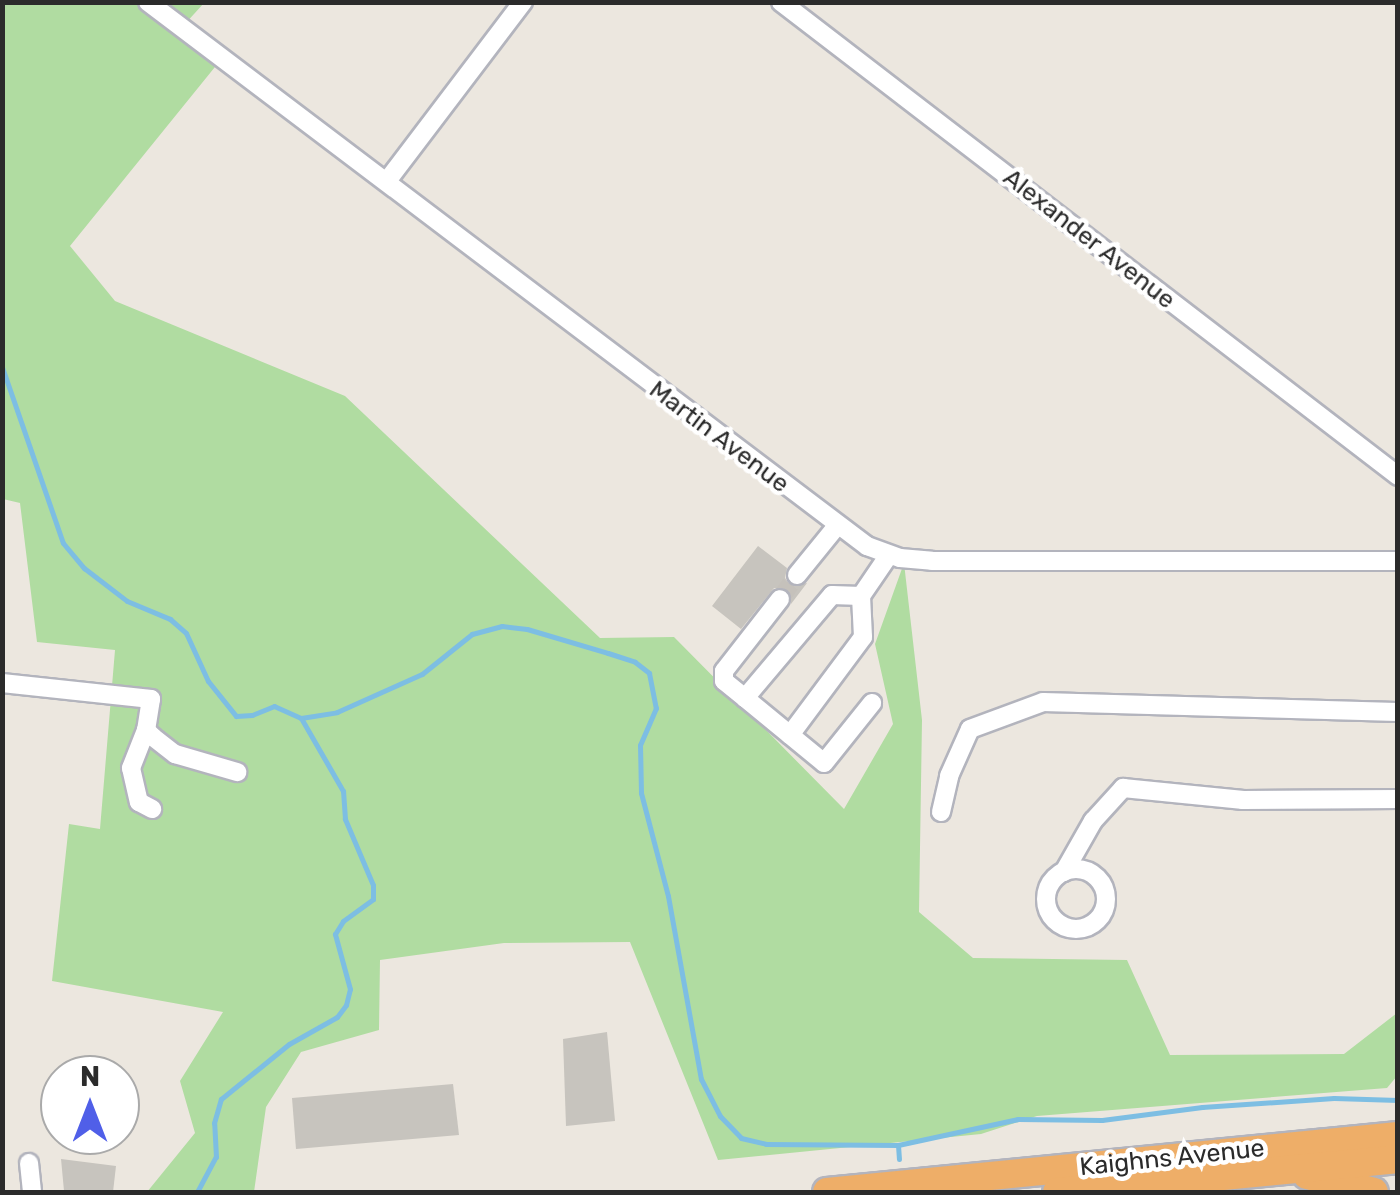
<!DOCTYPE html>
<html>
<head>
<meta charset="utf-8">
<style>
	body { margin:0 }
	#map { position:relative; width:1400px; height:1195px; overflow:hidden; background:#ece7df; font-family:Rubik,sans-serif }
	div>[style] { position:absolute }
	.green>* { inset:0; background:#b0dca1 }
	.stream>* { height:5px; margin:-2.5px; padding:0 2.5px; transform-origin:2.5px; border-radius:2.5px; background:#7dbee3 }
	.building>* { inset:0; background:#c7c4be }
	.minor-tunnel>* { height:18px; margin-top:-9px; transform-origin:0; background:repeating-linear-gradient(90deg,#c5c1bb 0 18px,transparent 0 27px) }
	.roads { filter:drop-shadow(2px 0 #b3b4bd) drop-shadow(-2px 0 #b3b4bd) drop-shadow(0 2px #b3b4bd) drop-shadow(0 -2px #b3b4bd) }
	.minor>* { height:18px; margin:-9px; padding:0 9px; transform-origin:9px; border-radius:9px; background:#fff }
	.minor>.ring { margin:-9px; padding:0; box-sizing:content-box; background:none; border:18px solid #fff; border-radius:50% }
	.highway>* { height:28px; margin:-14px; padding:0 14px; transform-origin:14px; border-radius:14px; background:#eeae68 }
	span { translate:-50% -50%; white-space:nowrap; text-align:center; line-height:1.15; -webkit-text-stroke:9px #fff; paint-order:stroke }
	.street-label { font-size:25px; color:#2b2b2b }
	.frame { position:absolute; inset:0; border:5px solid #2b2b2b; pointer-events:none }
	.north { position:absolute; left:40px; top:1055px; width:100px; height:100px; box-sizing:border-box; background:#fff; border:2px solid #aaa; border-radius:50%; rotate:0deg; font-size:28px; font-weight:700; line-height:40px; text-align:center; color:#2b2b2b }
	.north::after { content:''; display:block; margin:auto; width:35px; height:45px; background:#505fe8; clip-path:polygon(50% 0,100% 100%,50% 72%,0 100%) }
</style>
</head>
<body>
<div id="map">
	<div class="green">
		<div style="clip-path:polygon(2px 3px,204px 3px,184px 25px,219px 62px,70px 246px,115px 301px,345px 396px,600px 638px,674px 637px,844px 809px,893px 724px,875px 644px,904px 563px,922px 720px,919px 912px,973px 958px,1127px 960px,1170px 1055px,1344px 1054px,1397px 1013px,1397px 1076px,1387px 1088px,1037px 1116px,981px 1134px,718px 1160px,630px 942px,504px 943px,380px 960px,379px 1030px,301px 1052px,266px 1107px,254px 1192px,147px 1192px,195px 1133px,180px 1081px,223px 1012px,52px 981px,69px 824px,100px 829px,115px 650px,37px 642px,20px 503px,3px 499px)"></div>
	</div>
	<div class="stream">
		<div style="left:2px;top:367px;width:186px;rotate:70.9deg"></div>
		<div style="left:63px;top:543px;width:33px;rotate:50deg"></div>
		<div style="left:84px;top:568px;width:54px;rotate:37.5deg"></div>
		<div style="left:127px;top:601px;width:47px;rotate:22.7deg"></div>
		<div style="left:170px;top:619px;width:21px;rotate:41deg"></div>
		<div style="left:186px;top:633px;width:53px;rotate:65.4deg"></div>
		<div style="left:208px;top:681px;width:45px;rotate:51.3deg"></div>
		<div style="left:236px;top:716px;width:16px;rotate:-4deg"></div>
		<div style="left:252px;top:715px;width:24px;rotate:-22deg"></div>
		<div style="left:274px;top:706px;width:30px;rotate:24deg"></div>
		<div style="left:301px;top:718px;width:36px;rotate:-9deg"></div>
		<div style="left:337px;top:712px;width:93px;rotate:-24.1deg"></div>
		<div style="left:422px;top:674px;width:64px;rotate:-38.7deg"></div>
		<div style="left:472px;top:634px;width:31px;rotate:-15deg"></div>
		<div style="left:502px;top:626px;width:25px;rotate:7deg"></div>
		<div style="left:527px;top:629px;width:84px;rotate:16.5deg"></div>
		<div style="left:608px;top:653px;width:28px;rotate:18deg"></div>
		<div style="left:635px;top:662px;width:18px;rotate:38deg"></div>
		<div style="left:649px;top:673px;width:36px;rotate:79deg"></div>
		<div style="left:656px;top:708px;width:40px;rotate:113.4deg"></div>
		<div style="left:640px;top:745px;width:48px;rotate:88.8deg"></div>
		<div style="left:641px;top:793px;width:106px;rotate:75.3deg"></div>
		<div style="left:668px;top:896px;width:186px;rotate:79.8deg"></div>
		<div style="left:701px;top:1079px;width:42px;rotate:62.8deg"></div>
		<div style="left:720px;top:1116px;width:30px;rotate:46deg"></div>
		<div style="left:741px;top:1138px;width:26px;rotate:13deg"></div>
		<div style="left:766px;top:1144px;width:132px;rotate:0.4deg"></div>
		<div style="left:898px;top:1145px;width:123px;rotate:-12.2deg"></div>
		<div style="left:1018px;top:1119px;width:84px;rotate:0.7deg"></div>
		<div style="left:1102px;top:1120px;width:101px;rotate:-7.4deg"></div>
		<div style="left:1202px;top:1107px;width:132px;rotate:-3.9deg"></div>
		<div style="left:1334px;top:1098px;width:64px;rotate:1.8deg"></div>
		<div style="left:898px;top:1145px;width:14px;rotate:86deg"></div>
		<div style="left:197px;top:1192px;width:40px;rotate:-62deg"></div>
		<div style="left:216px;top:1157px;width:34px;rotate:-93deg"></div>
		<div style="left:214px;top:1123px;width:25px;rotate:-74deg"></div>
		<div style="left:221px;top:1099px;width:87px;rotate:-39deg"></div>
		<div style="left:289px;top:1044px;width:55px;rotate:-29.4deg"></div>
		<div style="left:337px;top:1017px;width:15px;rotate:-53deg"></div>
		<div style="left:346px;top:1005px;width:16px;rotate:-76deg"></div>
		<div style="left:350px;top:989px;width:57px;rotate:-105.3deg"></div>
		<div style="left:335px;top:934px;width:15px;rotate:-58deg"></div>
		<div style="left:343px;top:921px;width:37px;rotate:-36deg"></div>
		<div style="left:373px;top:899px;width:14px;rotate:-90deg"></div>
		<div style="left:373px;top:885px;width:72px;rotate:-113deg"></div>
		<div style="left:345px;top:819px;width:28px;rotate:-94deg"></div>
		<div style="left:343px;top:791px;width:84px;rotate:-119.9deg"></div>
	</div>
	<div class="building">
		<div style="clip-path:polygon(758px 546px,787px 568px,785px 578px,790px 585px,807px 583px,791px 604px,788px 590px,774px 588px,741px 629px,712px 606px)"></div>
		<div style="clip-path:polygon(607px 1032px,615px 1121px,566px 1126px,563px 1039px)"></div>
		<div style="clip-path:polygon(453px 1084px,459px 1135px,296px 1149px,292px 1098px)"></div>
		<div style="clip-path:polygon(61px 1159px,116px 1166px,113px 1192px,64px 1191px)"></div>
	</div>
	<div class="minor-tunnel">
		<div style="left:780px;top:599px;width:29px;rotate:-55deg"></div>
	</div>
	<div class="roads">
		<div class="minor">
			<div style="left:148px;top:2px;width:902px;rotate:37.11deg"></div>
			<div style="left:867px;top:546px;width:35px;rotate:20deg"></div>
			<div style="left:900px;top:558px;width:32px;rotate:5deg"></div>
			<div style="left:932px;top:561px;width:466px"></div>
			<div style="left:781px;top:2px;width:778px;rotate:37.53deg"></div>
			<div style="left:387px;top:181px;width:225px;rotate:-52.8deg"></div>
			<div style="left:797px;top:575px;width:62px;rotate:-50.9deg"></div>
			<div style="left:861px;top:596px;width:29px;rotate:-178deg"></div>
			<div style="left:832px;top:595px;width:135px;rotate:130.2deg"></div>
			<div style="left:745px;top:698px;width:102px;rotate:39.4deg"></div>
			<div style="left:824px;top:763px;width:77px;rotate:-51.3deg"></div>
			<div style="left:2px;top:683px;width:150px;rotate:6.1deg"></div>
			<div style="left:151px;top:699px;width:31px;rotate:99deg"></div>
			<div style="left:146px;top:730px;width:10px;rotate:45deg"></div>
			<div style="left:153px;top:737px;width:28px;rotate:38deg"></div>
			<div style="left:175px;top:754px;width:65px;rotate:16.2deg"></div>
			<div style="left:745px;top:698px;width:27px;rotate:-141deg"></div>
			<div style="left:724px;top:681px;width:10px;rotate:-90deg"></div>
			<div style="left:724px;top:671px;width:91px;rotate:-52.1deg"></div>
			<div style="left:146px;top:730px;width:41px;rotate:111.5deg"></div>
			<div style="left:131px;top:768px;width:35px;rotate:77deg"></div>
			<div style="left:139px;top:802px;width:15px;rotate:28deg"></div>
			<div style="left:790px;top:735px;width:122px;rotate:-53.3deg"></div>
			<div style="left:863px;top:637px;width:41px;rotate:-92.8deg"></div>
			<div style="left:861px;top:596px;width:50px;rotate:-55.7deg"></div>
			<div style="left:941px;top:812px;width:37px;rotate:-77deg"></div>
			<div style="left:949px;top:776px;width:51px;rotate:-65.9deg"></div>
			<div style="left:970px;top:729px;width:78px;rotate:-20.3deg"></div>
			<div style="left:1043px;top:702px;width:355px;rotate:1.6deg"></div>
			<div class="ring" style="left:1046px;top:869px;width:42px;height:42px"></div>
			<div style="left:1064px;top:872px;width:59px;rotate:-60.4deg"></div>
			<div style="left:1093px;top:821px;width:45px;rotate:-47.7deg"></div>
			<div style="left:1123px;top:788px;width:121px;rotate:5.7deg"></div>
			<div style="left:1243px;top:800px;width:155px;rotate:-0.4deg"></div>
			<div style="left:29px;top:1163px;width:29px;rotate:84deg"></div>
		</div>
		<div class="highway">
			<div style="left:1307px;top:1175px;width:69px;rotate:14.2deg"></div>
			<div style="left:827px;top:1192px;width:574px;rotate:-5.6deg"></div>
			<div style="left:1057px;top:1192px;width:343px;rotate:-5.5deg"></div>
		</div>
	</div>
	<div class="street-label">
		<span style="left:1089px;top:239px;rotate:38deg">Alexander Avenue</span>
		<span style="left:719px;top:437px;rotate:37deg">Martin Avenue</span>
		<span style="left:1172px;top:1158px;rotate:-6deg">Kaighns Avenue</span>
	</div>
	<div class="frame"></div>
	<div class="north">N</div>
</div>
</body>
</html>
